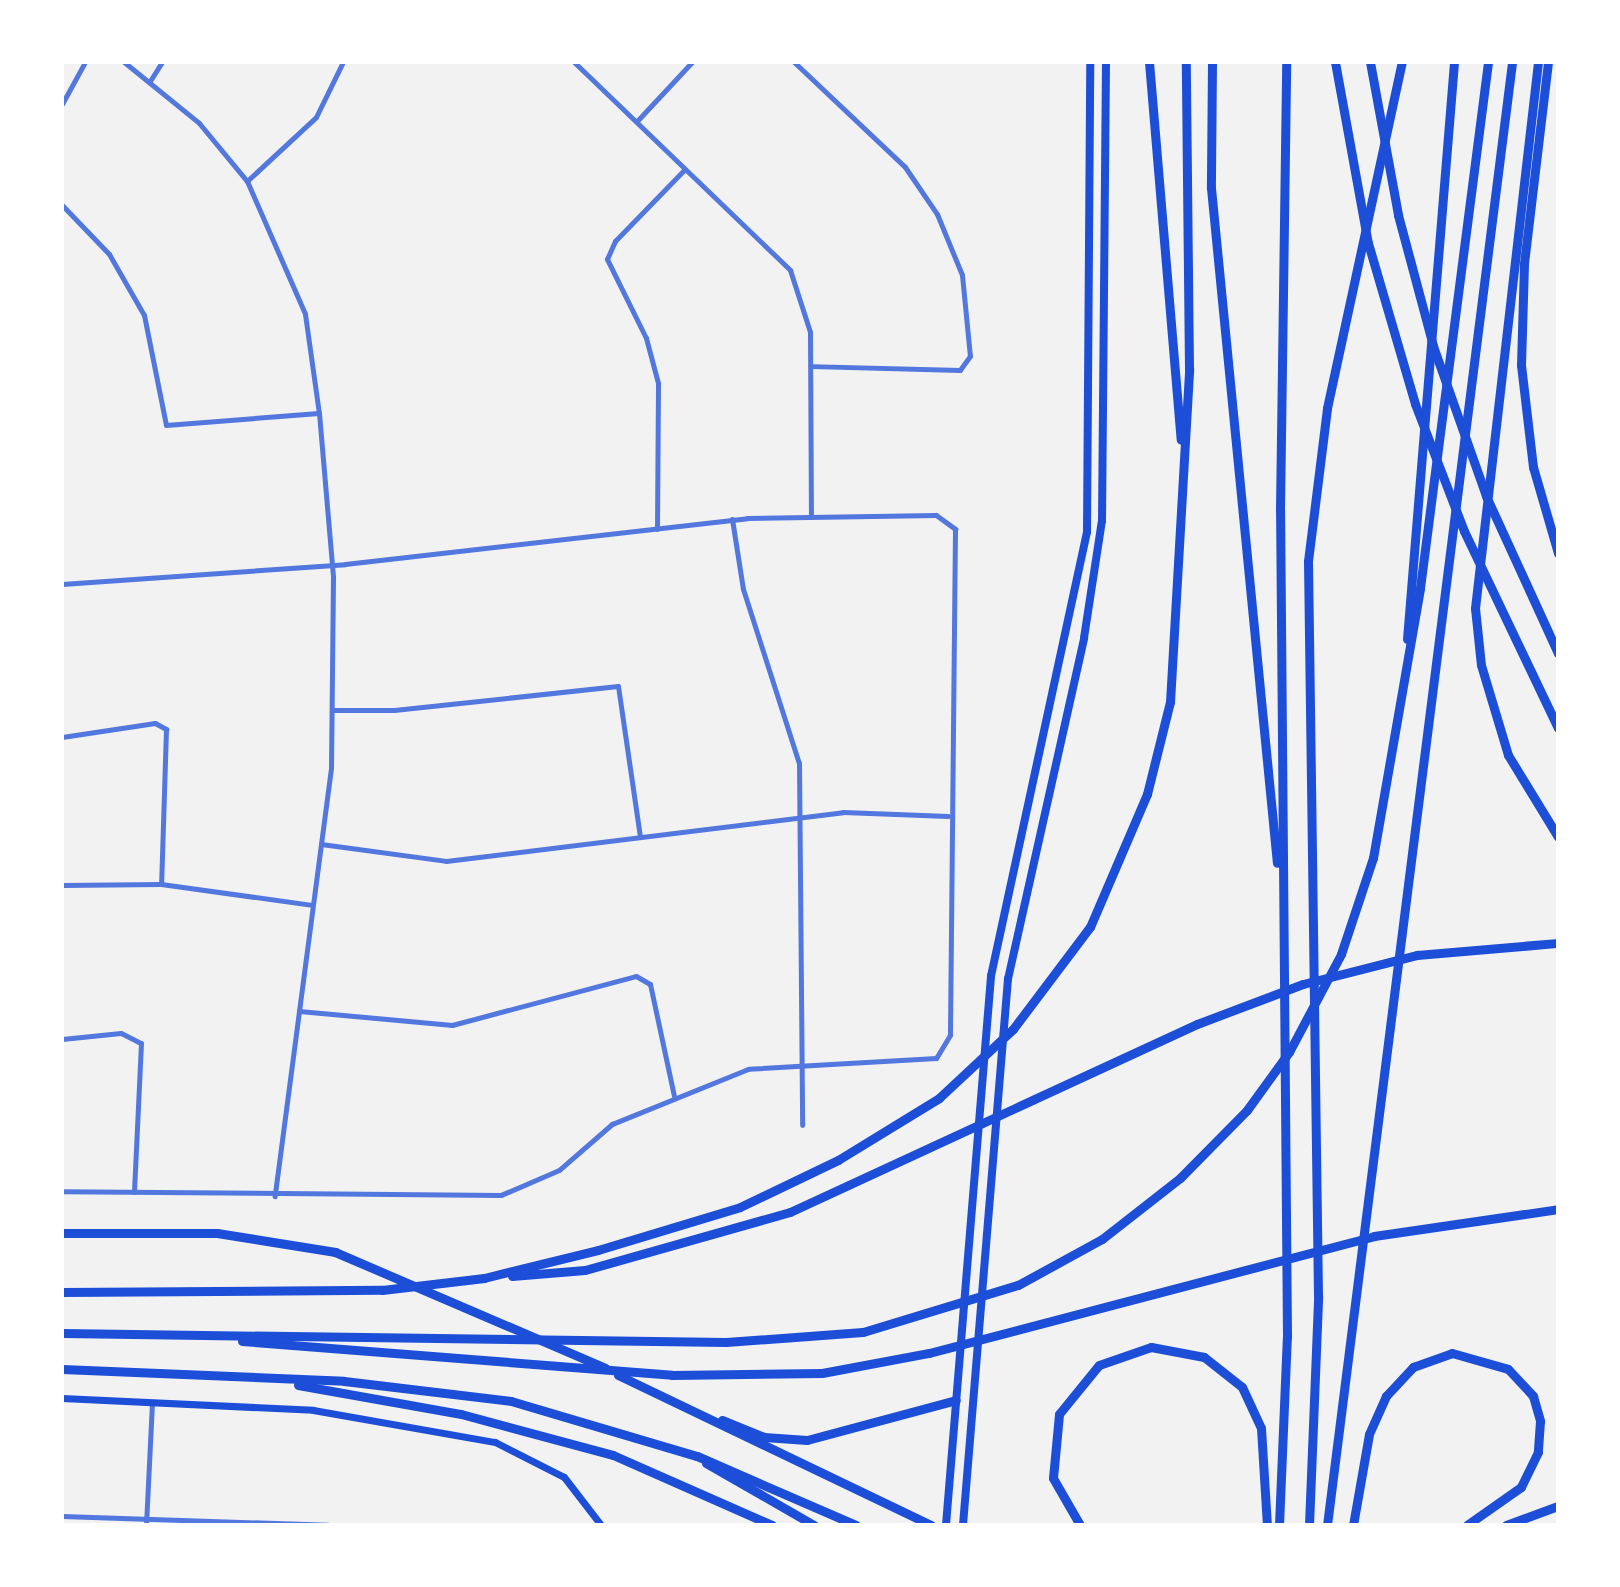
<!DOCTYPE html>
<html>
<head>
<meta charset="utf-8">
<style>
	body { margin:0 }
	#map { position:relative; width:1620px; height:1587px; overflow:hidden; background:#f2f2f2; font-family:Quicksand,sans-serif }
	div>[style] { position:absolute }
	.minor>* { height:5px; margin:-2.5px; padding:0 2.5px; transform-origin:2.5px; border-radius:2.5px; background:#5277de }
	.secondary>* { height:7px; margin:-3.5px; padding:0 3.5px; transform-origin:3.5px; border-radius:3.5px; background:#1d4ed8 }
	.primary>* { height:8px; margin:-4px; padding:0 4px; transform-origin:4px; border-radius:4px; background:#1d4ed8 }
	.motorway>* { height:9px; margin:-4.5px; padding:0 4.5px; transform-origin:4.5px; border-radius:4.5px; background:#1d4ed8 }
	span { translate:-50% -50%; white-space:nowrap; text-align:center; line-height:1.15; -webkit-text-stroke:6px #fff; paint-order:stroke }
	.frame { position:absolute; inset:0; border:64px solid #fff; pointer-events:none }
</style>
</head>
<body>
<div id="map">
	<div class="minor">
		<div style="left:124px;top:62px;width:97px;rotate:39.1deg"></div>
		<div style="left:199px;top:123px;width:75px;rotate:50.4deg"></div>
		<div style="left:247px;top:181px;width:145px;rotate:66.4deg"></div>
		<div style="left:305px;top:314px;width:100px;rotate:82deg"></div>
		<div style="left:319px;top:413px;width:165px;rotate:85.1deg"></div>
		<div style="left:333px;top:577px;width:191px;rotate:90.6deg"></div>
		<div style="left:331px;top:768px;width:432px;rotate:97.5deg"></div>
		<div style="left:574px;top:62px;width:300px;rotate:43.9deg"></div>
		<div style="left:790px;top:270px;width:65px;rotate:72.1deg"></div>
		<div style="left:810px;top:332px;width:185px;rotate:89.7deg"></div>
		<div style="left:794px;top:62px;width:153px;rotate:43.4deg"></div>
		<div style="left:905px;top:167px;width:57px;rotate:55.8deg"></div>
		<div style="left:937px;top:214px;width:66px;rotate:67.7deg"></div>
		<div style="left:962px;top:275px;width:81px;rotate:84.4deg"></div>
		<div style="left:970px;top:356px;width:17px;rotate:126deg"></div>
		<div style="left:960px;top:370px;width:148px;rotate:-178.5deg"></div>
		<div style="left:150px;top:81px;width:22px;rotate:-58deg"></div>
		<div style="left:62px;top:104px;width:48px;rotate:-61.3deg"></div>
		<div style="left:637px;top:121px;width:81px;rotate:-47deg"></div>
		<div style="left:247px;top:181px;width:94px;rotate:-42.8deg"></div>
		<div style="left:316px;top:117px;width:61px;rotate:-63.9deg"></div>
		<div style="left:62px;top:205px;width:68px;rotate:46.2deg"></div>
		<div style="left:109px;top:254px;width:70px;rotate:60.2deg"></div>
		<div style="left:144px;top:315px;width:112px;rotate:78.7deg"></div>
		<div style="left:166px;top:425px;width:153px;rotate:-4.5deg"></div>
		<div style="left:732px;top:519px;width:71px;rotate:81.1deg"></div>
		<div style="left:743px;top:589px;width:183px;rotate:72.2deg"></div>
		<div style="left:799px;top:763px;width:362px;rotate:89.5deg"></div>
		<div style="left:657px;top:529px;width:146px;rotate:-89.6deg"></div>
		<div style="left:658px;top:383px;width:47px;rotate:-104.9deg"></div>
		<div style="left:646px;top:338px;width:88px;rotate:-116.3deg"></div>
		<div style="left:607px;top:259px;width:20px;rotate:-66deg"></div>
		<div style="left:615px;top:241px;width:100px;rotate:-45.8deg"></div>
		<div style="left:62px;top:584px;width:284px;rotate:-4deg"></div>
		<div style="left:345px;top:564px;width:405px;rotate:-6.5deg"></div>
		<div style="left:747px;top:518px;width:189px;rotate:-0.9deg"></div>
		<div style="left:936px;top:515px;width:24px;rotate:36deg"></div>
		<div style="left:955px;top:529px;width:506px;rotate:90.57deg"></div>
		<div style="left:950px;top:1035px;width:27px;rotate:121deg"></div>
		<div style="left:936px;top:1058px;width:188px;rotate:176.7deg"></div>
		<div style="left:748px;top:1069px;width:147px;rotate:158deg"></div>
		<div style="left:612px;top:1124px;width:70px;rotate:139deg"></div>
		<div style="left:559px;top:1170px;width:63px;rotate:156.7deg"></div>
		<div style="left:501px;top:1195px;width:439px;rotate:-179.5deg"></div>
		<div style="left:332px;top:710px;width:62px"></div>
		<div style="left:394px;top:710px;width:225px;rotate:-6.1deg"></div>
		<div style="left:618px;top:686px;width:152px;rotate:81.7deg"></div>
		<div style="left:62px;top:737px;width:94px;rotate:-8.6deg"></div>
		<div style="left:155px;top:723px;width:13px;rotate:29deg"></div>
		<div style="left:166px;top:729px;width:155px;rotate:91.8deg"></div>
		<div style="left:321px;top:844px;width:126px;rotate:7.7deg"></div>
		<div style="left:446px;top:861px;width:400px;rotate:-7deg"></div>
		<div style="left:843px;top:812px;width:105px;rotate:2.2deg"></div>
		<div style="left:62px;top:885px;width:99px;rotate:-0.6deg"></div>
		<div style="left:161px;top:884px;width:152px;rotate:7.9deg"></div>
		<div style="left:299px;top:1011px;width:154px;rotate:5.2deg"></div>
		<div style="left:452px;top:1025px;width:190px;rotate:-14.9deg"></div>
		<div style="left:636px;top:976px;width:16px;rotate:30deg"></div>
		<div style="left:650px;top:984px;width:115px;rotate:77.9deg"></div>
		<div style="left:62px;top:1039px;width:59px;rotate:-5.8deg"></div>
		<div style="left:121px;top:1033px;width:22px;rotate:27deg"></div>
		<div style="left:141px;top:1043px;width:149px;rotate:92.7deg"></div>
		<div style="left:62px;top:1516px;width:266px;rotate:1.9deg"></div>
		<div style="left:146px;top:1525px;width:123px;rotate:-87.2deg"></div>
	</div>
	<div class="secondary">
		<div style="left:62px;top:1398px;width:251px;rotate:2.7deg"></div>
		<div style="left:313px;top:1410px;width:185px;rotate:10deg"></div>
		<div style="left:495px;top:1442px;width:77px;rotate:26.9deg"></div>
		<div style="left:564px;top:1477px;width:61px;rotate:52.4deg"></div>
	</div>
	<div class="primary">
		<div style="left:946px;top:1525px;width:551px;rotate:-85.31deg"></div>
		<div style="left:991px;top:976px;width:454px;rotate:-77.8deg"></div>
		<div style="left:1087px;top:532px;width:470px;rotate:-89.6deg"></div>
		<div style="left:963px;top:1525px;width:548px;rotate:-85.29deg"></div>
		<div style="left:1008px;top:979px;width:349px;rotate:-77.4deg"></div>
		<div style="left:1084px;top:638px;width:118px;rotate:-81.3deg"></div>
		<div style="left:1102px;top:521px;width:459px;rotate:-89.5deg"></div>
	</div>
	<div class="motorway">
		<div style="left:1149px;top:62px;width:379px;rotate:85.2deg"></div>
		<div style="left:1212px;top:62px;width:126px;rotate:90.5deg"></div>
		<div style="left:1211px;top:188px;width:678px;rotate:84.42deg"></div>
		<div style="left:1335px;top:62px;width:184px;rotate:79.7deg"></div>
		<div style="left:1368px;top:243px;width:168px;rotate:73.7deg"></div>
		<div style="left:1415px;top:404px;width:136px;rotate:68.9deg"></div>
		<div style="left:1464px;top:531px;width:218px;rotate:64.5deg"></div>
		<div style="left:1370px;top:62px;width:156px;rotate:79.6deg"></div>
		<div style="left:1398px;top:215px;width:136px;rotate:75deg"></div>
		<div style="left:1433px;top:346px;width:159px;rotate:70.5deg"></div>
		<div style="left:1486px;top:496px;width:173px;rotate:65.4deg"></div>
		<div style="left:1538px;top:62px;width:550px;rotate:96.58deg"></div>
		<div style="left:1475px;top:608px;width:57px;rotate:84deg"></div>
		<div style="left:1481px;top:665px;width:94px;rotate:73.3deg"></div>
		<div style="left:1508px;top:755px;width:96px;rotate:58.6deg"></div>
		<div style="left:1548px;top:62px;width:203px;rotate:96.8deg"></div>
		<div style="left:1524px;top:264px;width:101px;rotate:91.7deg"></div>
		<div style="left:1521px;top:365px;width:103px;rotate:83.3deg"></div>
		<div style="left:1533px;top:467px;width:90px;rotate:73.8deg"></div>
		<div style="left:1407px;top:639px;width:579px;rotate:-85.34deg"></div>
		<div style="left:62px;top:1233px;width:155px"></div>
		<div style="left:217px;top:1233px;width:120px;rotate:9.1deg"></div>
		<div style="left:335px;top:1252px;width:294px;rotate:23.2deg"></div>
		<div style="left:512px;top:1276px;width:73px;rotate:-4.7deg"></div>
		<div style="left:585px;top:1270px;width:213px;rotate:-15.8deg"></div>
		<div style="left:790px;top:1212px;width:448px;rotate:-24.8deg"></div>
		<div style="left:1197px;top:1024px;width:113px;rotate:-20.7deg"></div>
		<div style="left:1303px;top:984px;width:118px;rotate:-14.3deg"></div>
		<div style="left:1417px;top:955px;width:142px;rotate:-4.9deg"></div>
		<div style="left:62px;top:1292px;width:320px;rotate:-0.4deg"></div>
		<div style="left:382px;top:1290px;width:103px;rotate:-6.7deg"></div>
		<div style="left:484px;top:1278px;width:117px;rotate:-13.8deg"></div>
		<div style="left:598px;top:1250px;width:148px;rotate:-16.8deg"></div>
		<div style="left:740px;top:1207px;width:109px;rotate:-25.6deg"></div>
		<div style="left:838px;top:1160px;width:119px;rotate:-31.5deg"></div>
		<div style="left:939px;top:1098px;width:101px;rotate:-43deg"></div>
		<div style="left:1013px;top:1029px;width:128px;rotate:-53deg"></div>
		<div style="left:1090px;top:927px;width:145px;rotate:-66.8deg"></div>
		<div style="left:1147px;top:794px;width:95px;rotate:-76deg"></div>
		<div style="left:1170px;top:702px;width:334px;rotate:-86.7deg"></div>
		<div style="left:1189px;top:369px;width:307px;rotate:-90.6deg"></div>
		<div style="left:62px;top:1333px;width:664px;rotate:0.78deg"></div>
		<div style="left:726px;top:1342px;width:137px;rotate:-4.2deg"></div>
		<div style="left:863px;top:1332px;width:162px;rotate:-16.9deg"></div>
		<div style="left:1018px;top:1285px;width:96px;rotate:-28.7deg"></div>
		<div style="left:1102px;top:1239px;width:99px;rotate:-38deg"></div>
		<div style="left:1180px;top:1178px;width:95px;rotate:-45.4deg"></div>
		<div style="left:1247px;top:1110px;width:72px;rotate:-54.1deg"></div>
		<div style="left:1289px;top:1052px;width:111px;rotate:-62deg"></div>
		<div style="left:1341px;top:954px;width:101px;rotate:-71.6deg"></div>
		<div style="left:1373px;top:858px;width:274px;rotate:-80.1deg"></div>
		<div style="left:1420px;top:588px;width:530px;rotate:-82.63deg"></div>
		<div style="left:242px;top:1341px;width:431px;rotate:4.5deg"></div>
		<div style="left:672px;top:1375px;width:150px;rotate:-0.8deg"></div>
		<div style="left:822px;top:1373px;width:109px;rotate:-10.6deg"></div>
		<div style="left:929px;top:1353px;width:460px;rotate:-14.7deg"></div>
		<div style="left:1374px;top:1236px;width:186px;rotate:-8.3deg"></div>
		<div style="left:62px;top:1369px;width:282px;rotate:2.4deg"></div>
		<div style="left:344px;top:1381px;width:168px;rotate:6.8deg"></div>
		<div style="left:511px;top:1401px;width:194px;rotate:16.5deg"></div>
		<div style="left:697px;top:1456px;width:173px;rotate:23.5deg"></div>
		<div style="left:618px;top:1375px;width:347px;rotate:25.6deg"></div>
		<div style="left:298px;top:1385px;width:166px;rotate:10.1deg"></div>
		<div style="left:461px;top:1414px;width:157px;rotate:15.1deg"></div>
		<div style="left:613px;top:1455px;width:174px;rotate:23.8deg"></div>
		<div style="left:722px;top:1420px;width:45px;rotate:22deg"></div>
		<div style="left:764px;top:1437px;width:43px;rotate:4deg"></div>
		<div style="left:807px;top:1440px;width:154px;rotate:-15deg"></div>
		<div style="left:706px;top:1463px;width:125px;rotate:29.9deg"></div>
		<div style="left:1080px;top:1525px;width:54px;rotate:-119.9deg"></div>
		<div style="left:1053px;top:1478px;width:64px;rotate:-84.6deg"></div>
		<div style="left:1059px;top:1414px;width:63px;rotate:-50.8deg"></div>
		<div style="left:1099px;top:1365px;width:55px;rotate:-19.1deg"></div>
		<div style="left:1151px;top:1347px;width:54px;rotate:10.7deg"></div>
		<div style="left:1204px;top:1357px;width:48px;rotate:38.3deg"></div>
		<div style="left:1242px;top:1387px;width:45px;rotate:65.1deg"></div>
		<div style="left:1261px;top:1428px;width:97px;rotate:86.5deg"></div>
		<div style="left:1279px;top:1525px;width:188px;rotate:-87.6deg"></div>
		<div style="left:1287px;top:1337px;width:828px;rotate:-90.48deg"></div>
		<div style="left:1280px;top:509px;width:447px;rotate:-89.2deg"></div>
		<div style="left:1309px;top:1525px;width:229px;rotate:-87.7deg"></div>
		<div style="left:1318px;top:1296px;width:735px;rotate:-90.78deg"></div>
		<div style="left:1308px;top:561px;width:154px;rotate:-82.9deg"></div>
		<div style="left:1327px;top:408px;width:354px;rotate:-77.8deg"></div>
		<div style="left:1327px;top:1525px;width:1475px;rotate:-82.79deg"></div>
		<div style="left:1353px;top:1525px;width:92px;rotate:-80deg"></div>
		<div style="left:1369px;top:1434px;width:42px;rotate:-65.9deg"></div>
		<div style="left:1386px;top:1396px;width:40px;rotate:-47deg"></div>
		<div style="left:1413px;top:1367px;width:41px;rotate:-19.7deg"></div>
		<div style="left:1452px;top:1353px;width:58px;rotate:15.9deg"></div>
		<div style="left:1508px;top:1369px;width:37px;rotate:47deg"></div>
		<div style="left:1533px;top:1396px;width:26px;rotate:74deg"></div>
		<div style="left:1540px;top:1421px;width:31px;rotate:94deg"></div>
		<div style="left:1538px;top:1452px;width:39px;rotate:116deg"></div>
		<div style="left:1521px;top:1487px;width:66px;rotate:144.9deg"></div>
		<div style="left:1506px;top:1525px;width:55px;rotate:-20.1deg"></div>
	</div>
	<div class="frame"></div>
</div>
</body>
</html>
